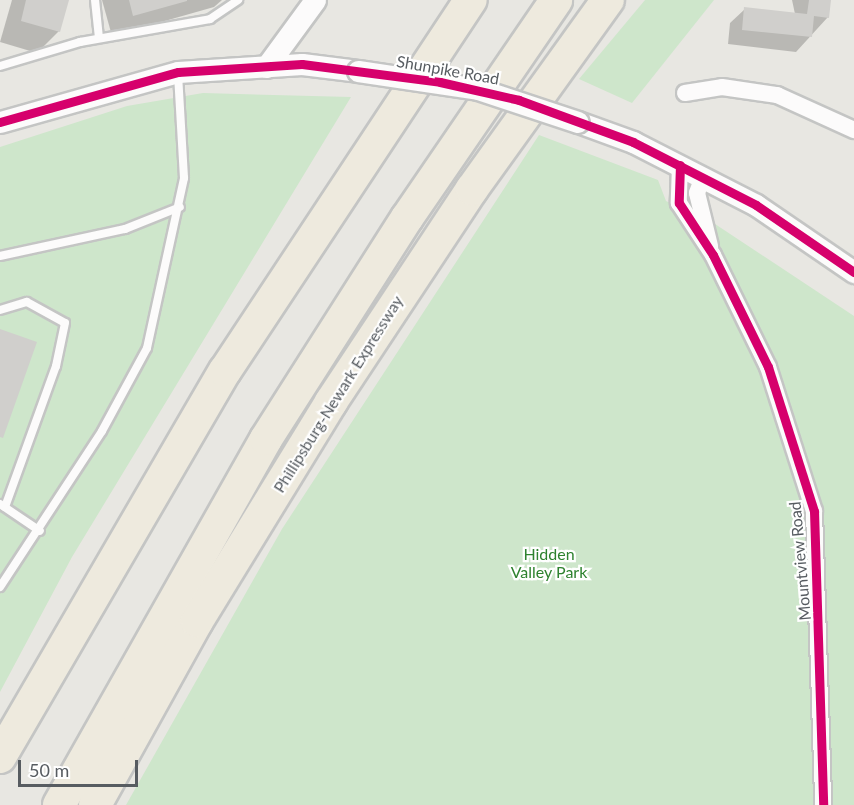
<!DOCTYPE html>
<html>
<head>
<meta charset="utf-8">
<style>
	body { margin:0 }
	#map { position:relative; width:854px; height:805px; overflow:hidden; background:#e8e7e2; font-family:Lato,sans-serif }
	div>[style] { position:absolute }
	.green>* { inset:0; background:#cee6cb }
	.shadow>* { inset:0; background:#0003 }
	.building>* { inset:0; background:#d0cfcc }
	.roads { filter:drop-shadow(2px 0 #c4c5c4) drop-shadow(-2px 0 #c4c5c4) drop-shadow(0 2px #c4c5c4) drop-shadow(0 -2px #c4c5c4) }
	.service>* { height:8px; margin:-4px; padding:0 4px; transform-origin:4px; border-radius:4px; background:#fcfbfb }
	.minor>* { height:16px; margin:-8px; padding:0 8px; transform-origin:8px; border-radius:8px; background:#fcfbfb }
	.tertiary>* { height:21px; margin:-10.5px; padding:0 10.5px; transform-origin:10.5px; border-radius:10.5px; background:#fcfbfb }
	.motorway>* { height:32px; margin:-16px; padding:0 16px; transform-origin:16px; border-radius:16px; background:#eeeade }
	.bridges { filter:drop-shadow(2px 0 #c4c5c4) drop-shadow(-2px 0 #c4c5c4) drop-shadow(0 2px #c4c5c4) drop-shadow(0 -2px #c4c5c4) }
	.tertiary-bridge>* { height:21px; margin:-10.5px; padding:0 10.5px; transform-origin:10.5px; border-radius:10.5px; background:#fcfbfb }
	.cycleway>* { height:9px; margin:-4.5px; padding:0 4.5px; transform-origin:4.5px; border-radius:4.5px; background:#d6006c }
	span { translate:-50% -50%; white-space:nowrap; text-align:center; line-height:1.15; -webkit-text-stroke:4.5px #fff; paint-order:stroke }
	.street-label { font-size:16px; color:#575c61 }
	.park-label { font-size:16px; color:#2e822f }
	.scale { position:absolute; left:18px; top:760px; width:120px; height:27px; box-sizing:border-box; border:3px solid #575c61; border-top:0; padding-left:8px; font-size:18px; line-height:21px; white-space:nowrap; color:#575c61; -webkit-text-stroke:4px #fff; paint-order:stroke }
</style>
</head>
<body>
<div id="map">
	<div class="green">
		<div style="clip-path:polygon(645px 0,714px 0,632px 103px,579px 79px)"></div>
		<div style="clip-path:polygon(203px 93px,351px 97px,72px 557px,0 692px,0 147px,127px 106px)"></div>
		<div style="clip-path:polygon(539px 135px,658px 180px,666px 201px,712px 222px,854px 316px,854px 805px,126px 805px,282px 529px)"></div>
	</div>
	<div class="shadow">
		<div style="clip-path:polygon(12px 0,68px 0,59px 31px,37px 53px,0 42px)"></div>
		<div style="clip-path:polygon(102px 0,222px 0,214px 7px,112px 36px)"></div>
		<div style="clip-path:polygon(792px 0,830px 0,828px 17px,796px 52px,728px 44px,730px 23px,745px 9px,795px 14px)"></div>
	</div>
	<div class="building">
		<div style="clip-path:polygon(26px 0,69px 0,60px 32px,21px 21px)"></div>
		<div style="clip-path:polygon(129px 0,187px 0,187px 1px,133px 16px)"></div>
		<div style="clip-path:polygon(809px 0,831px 0,829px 18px,814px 16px,812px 37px,742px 30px,744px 7px,807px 14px)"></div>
		<div style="clip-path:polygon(0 329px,37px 342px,3px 438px,0 437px)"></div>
	</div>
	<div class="roads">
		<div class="service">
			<div style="left:95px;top:0;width:38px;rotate:84deg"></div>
			<div style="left:0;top:66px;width:84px;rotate:-16.7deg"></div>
			<div style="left:80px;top:42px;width:132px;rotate:-10deg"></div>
			<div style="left:210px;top:19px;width:34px;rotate:-34deg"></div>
			<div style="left:0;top:256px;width:128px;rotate:-12.2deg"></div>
			<div style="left:125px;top:229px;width:59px;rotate:-21.8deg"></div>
			<div style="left:0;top:310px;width:28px;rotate:-17deg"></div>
			<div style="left:27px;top:302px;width:43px;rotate:28.9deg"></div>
			<div style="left:65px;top:323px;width:44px;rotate:101.8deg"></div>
			<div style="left:56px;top:366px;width:150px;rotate:109.9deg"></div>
			<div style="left:0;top:504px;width:48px;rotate:34deg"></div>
			<div style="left:0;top:587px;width:186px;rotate:-56.8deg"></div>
			<div style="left:102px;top:431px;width:94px;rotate:-61.5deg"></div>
			<div style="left:147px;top:348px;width:174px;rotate:-77.7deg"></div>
			<div style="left:184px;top:178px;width:105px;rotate:-93.3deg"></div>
		</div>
		<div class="minor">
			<div style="left:685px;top:93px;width:37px;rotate:-9deg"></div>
			<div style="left:722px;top:87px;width:56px;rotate:8.3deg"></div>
			<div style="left:777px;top:95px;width:85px;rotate:24.4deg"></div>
			<div style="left:680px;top:165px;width:38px;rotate:92deg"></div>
			<div style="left:679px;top:203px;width:62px;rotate:56.8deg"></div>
			<div style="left:713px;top:255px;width:125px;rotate:63.8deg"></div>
			<div style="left:768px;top:367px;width:151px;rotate:72.3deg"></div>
			<div style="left:814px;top:511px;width:294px;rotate:88.2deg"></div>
			<div style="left:703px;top:177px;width:17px;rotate:111deg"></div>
			<div style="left:697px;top:193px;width:55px;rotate:76.2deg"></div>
		</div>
		<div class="tertiary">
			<div style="left:266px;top:67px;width:83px;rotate:-53.8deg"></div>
			<div style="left:0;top:122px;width:185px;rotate:-15.7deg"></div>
			<div style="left:178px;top:72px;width:124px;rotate:-3.7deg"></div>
			<div style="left:302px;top:64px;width:56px;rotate:7.1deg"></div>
			<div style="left:578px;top:122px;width:59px;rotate:20deg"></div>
			<div style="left:633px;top:142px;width:138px;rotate:27.1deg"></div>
			<div style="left:756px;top:205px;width:119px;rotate:34.4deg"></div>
		</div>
		<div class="motorway">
			<div style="left:0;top:757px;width:447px;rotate:-59.8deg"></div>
			<div style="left:225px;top:371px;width:445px;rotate:-56.5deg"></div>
			<div style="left:59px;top:805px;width:420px;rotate:-60.5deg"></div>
			<div style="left:266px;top:439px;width:262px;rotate:-57.5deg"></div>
			<div style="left:407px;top:218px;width:264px;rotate:-55.6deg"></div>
			<div style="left:95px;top:805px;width:210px;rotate:-61deg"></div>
			<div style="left:197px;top:621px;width:257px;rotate:-58.5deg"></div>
			<div style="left:331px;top:402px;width:255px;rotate:-56.5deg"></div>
			<div style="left:472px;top:189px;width:233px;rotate:-54.3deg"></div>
		</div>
	</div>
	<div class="bridges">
		<div class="tertiary-bridge">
			<div style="left:358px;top:71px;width:121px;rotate:8.5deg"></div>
			<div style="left:478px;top:89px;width:105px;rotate:18.3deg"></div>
		</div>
	</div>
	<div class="cycleway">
		<div style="left:0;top:122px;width:185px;rotate:-15.7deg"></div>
		<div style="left:178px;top:72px;width:124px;rotate:-3.7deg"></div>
		<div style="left:302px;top:64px;width:139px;rotate:7.4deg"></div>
		<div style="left:440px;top:82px;width:81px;rotate:12.8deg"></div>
		<div style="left:519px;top:100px;width:121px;rotate:20.2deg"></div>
		<div style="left:633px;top:142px;width:138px;rotate:27.1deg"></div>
		<div style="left:756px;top:205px;width:119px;rotate:34.4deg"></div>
		<div style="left:680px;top:165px;width:38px;rotate:92deg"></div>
		<div style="left:679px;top:203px;width:62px;rotate:56.8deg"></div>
		<div style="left:713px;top:255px;width:125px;rotate:63.8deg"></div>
		<div style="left:768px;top:367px;width:151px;rotate:72.3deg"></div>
		<div style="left:814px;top:511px;width:294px;rotate:88.2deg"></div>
	</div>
	<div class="street-label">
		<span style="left:448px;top:70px;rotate:10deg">Shunpike Road</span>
		<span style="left:338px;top:394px;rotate:-58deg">Phillipsburg-Newark Expressway</span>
		<span style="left:800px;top:561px;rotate:-95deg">Mountview Road</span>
	</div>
	<div class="park-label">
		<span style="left:549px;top:563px">Hidden<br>Valley Park</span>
	</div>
	<div class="scale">50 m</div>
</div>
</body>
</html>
